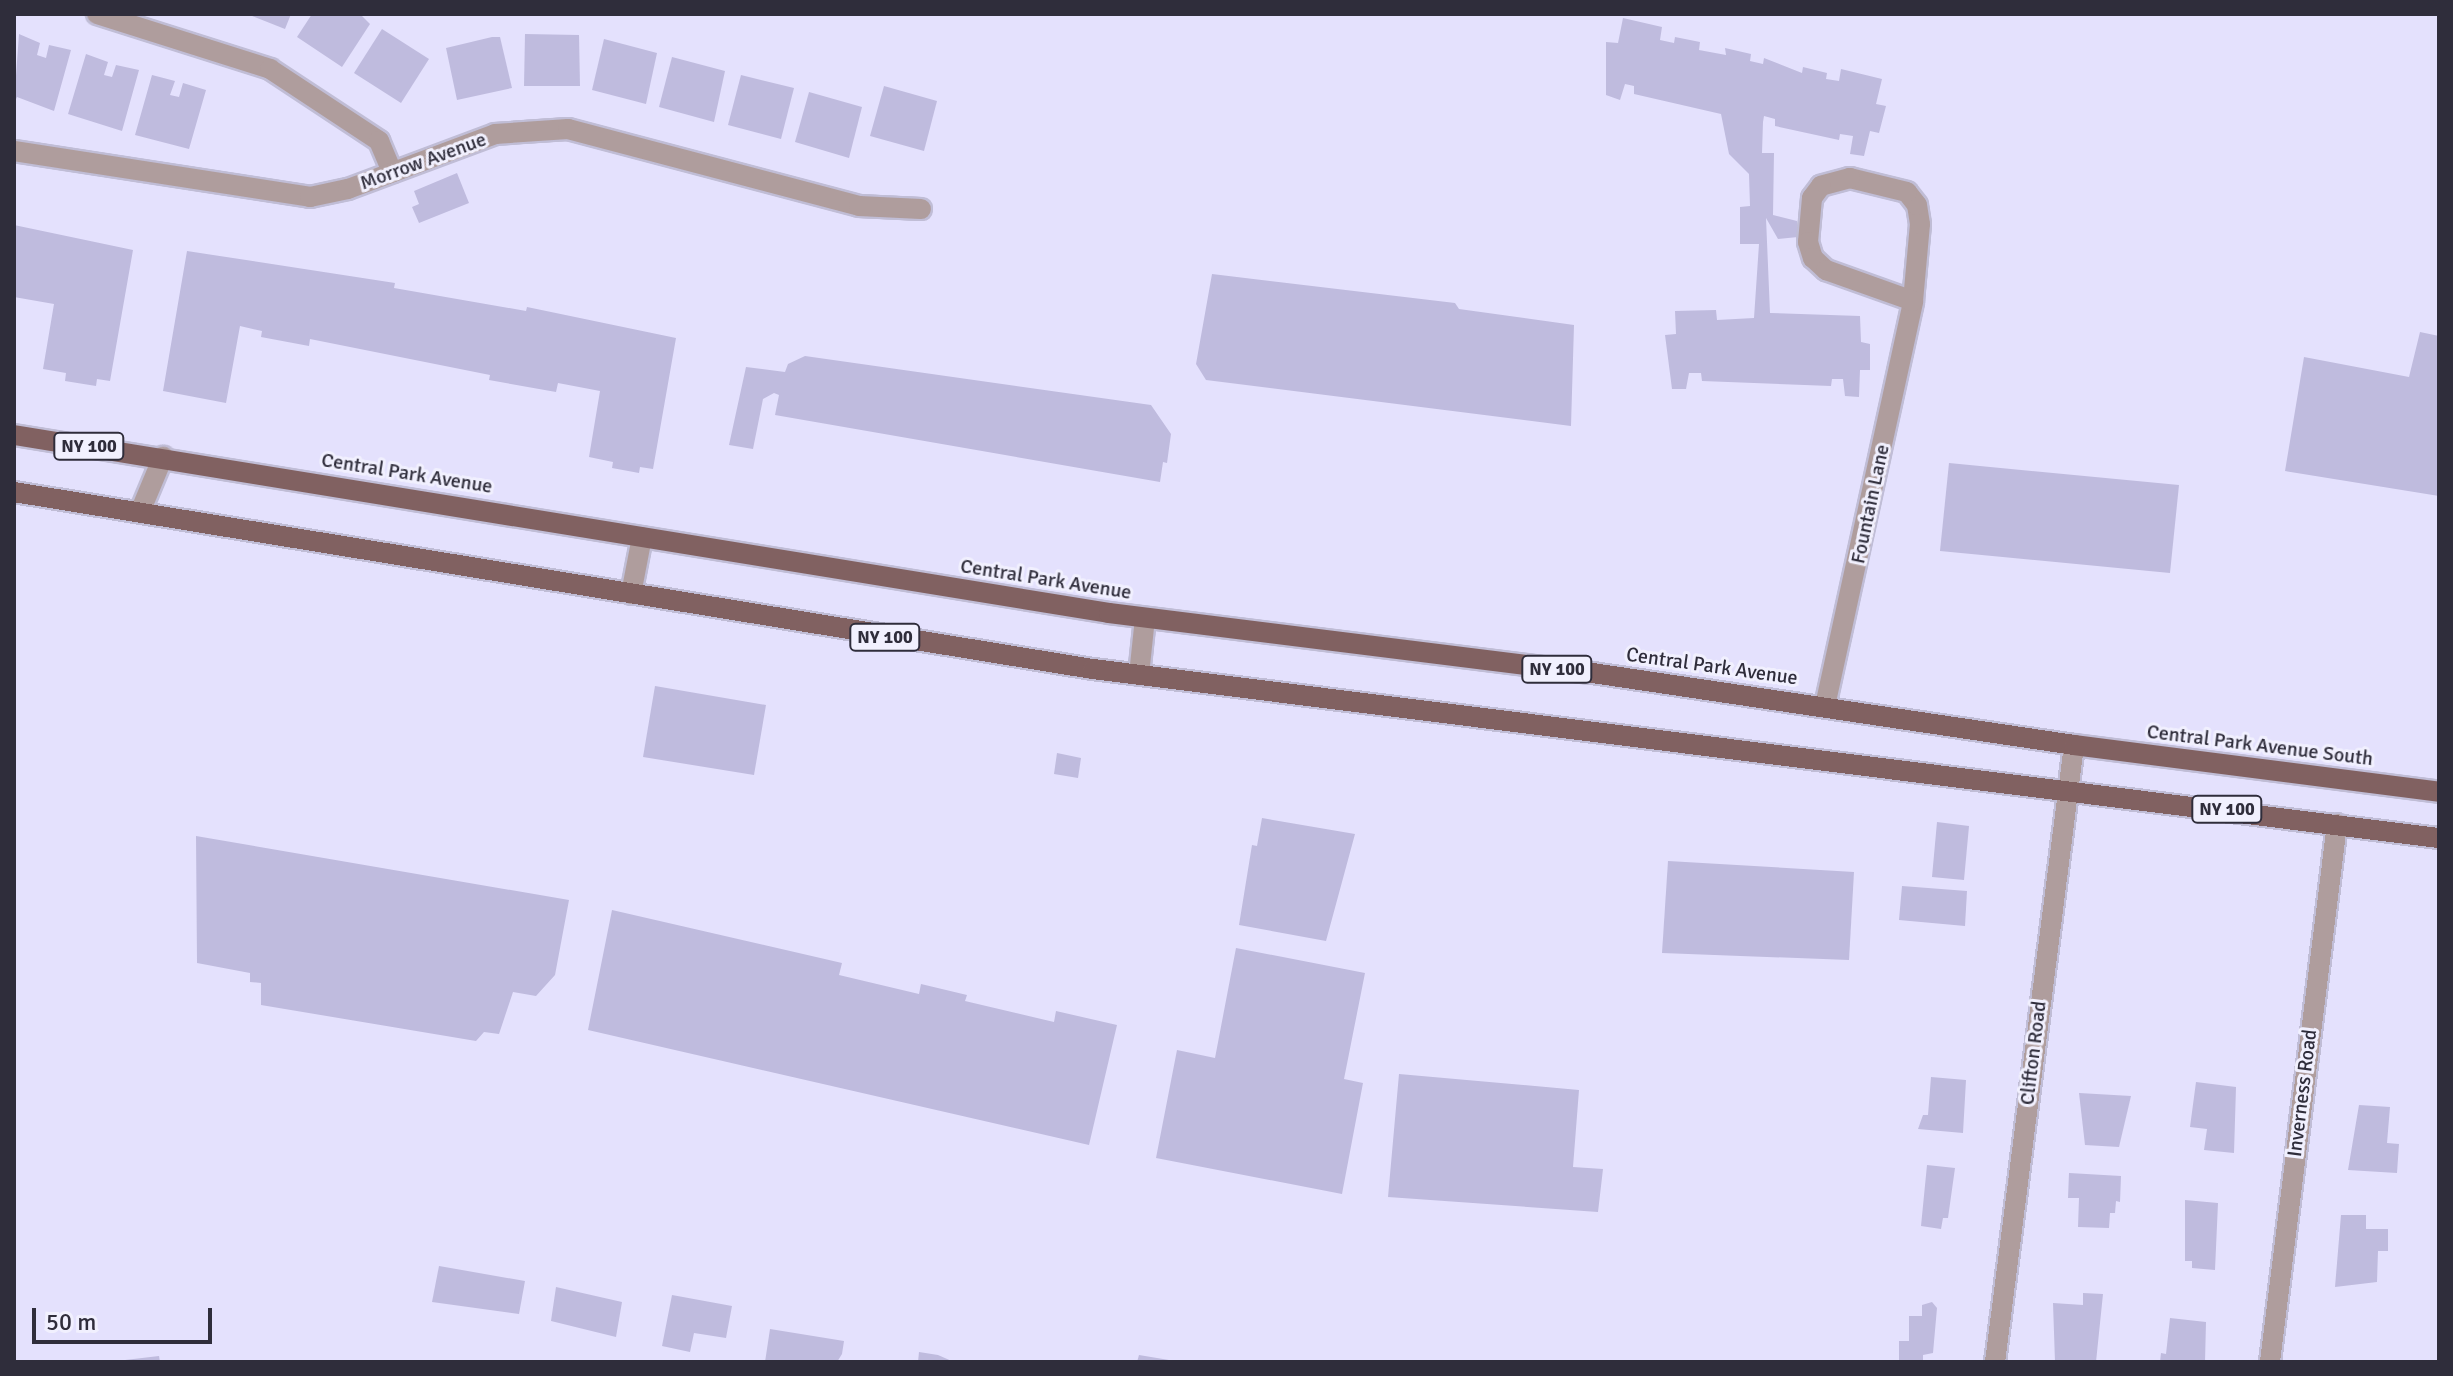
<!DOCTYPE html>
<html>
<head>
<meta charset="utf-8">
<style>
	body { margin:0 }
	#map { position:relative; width:2453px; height:1376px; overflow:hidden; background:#e4e1fd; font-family:Signika,sans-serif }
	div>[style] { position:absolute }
	.building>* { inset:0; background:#bfbbde }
	.roads { filter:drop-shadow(2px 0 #c0bdd6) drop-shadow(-2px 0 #c0bdd6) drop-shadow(0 2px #c0bdd6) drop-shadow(0 -2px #c0bdd6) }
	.minor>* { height:20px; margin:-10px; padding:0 10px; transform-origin:10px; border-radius:10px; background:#af9d9d }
	.major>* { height:20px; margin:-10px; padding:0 10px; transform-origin:10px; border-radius:10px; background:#816161 }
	span { translate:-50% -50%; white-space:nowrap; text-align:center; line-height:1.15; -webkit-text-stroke:6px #f1f0fe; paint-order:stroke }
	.shield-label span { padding:2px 6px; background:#f1f0fe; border:2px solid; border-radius:6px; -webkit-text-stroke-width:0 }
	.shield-label { font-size:18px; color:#2f2d3b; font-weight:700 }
	.street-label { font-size:20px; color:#2f2d3b }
	.frame { position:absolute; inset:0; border:16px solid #2f2d3b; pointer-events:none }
	.scale { position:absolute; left:32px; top:1308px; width:180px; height:36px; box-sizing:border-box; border:4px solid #2f2d3b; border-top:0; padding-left:10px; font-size:24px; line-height:28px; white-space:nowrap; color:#2f2d3b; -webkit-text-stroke:6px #f1f0fe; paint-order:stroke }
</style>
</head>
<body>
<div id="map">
	<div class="building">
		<div style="clip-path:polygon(247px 14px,291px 14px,285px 29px)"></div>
		<div style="clip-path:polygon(312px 14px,360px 14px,370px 24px,342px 67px,297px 37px)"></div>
		<div style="clip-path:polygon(1623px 18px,1662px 27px,1660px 40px,1674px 43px,1675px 37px,1700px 42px,1699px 50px,1726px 55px,1725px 48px,1751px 54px,1750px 61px,1763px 64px,1764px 58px,1802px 73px,1803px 67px,1827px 73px,1826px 79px,1839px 81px,1841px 69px,1882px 79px,1876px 104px,1886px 106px,1879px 133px,1870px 131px,1864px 156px,1850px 154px,1853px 136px,1840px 134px,1839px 140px,1775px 126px,1775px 119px,1764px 116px,1763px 122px,1762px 153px,1774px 153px,1773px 215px,1797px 221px,1798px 237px,1778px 239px,1766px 218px,1770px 313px,1860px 316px,1861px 342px,1870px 344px,1870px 370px,1860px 370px,1859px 397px,1845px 396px,1843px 379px,1832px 379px,1831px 386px,1702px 381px,1701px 373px,1689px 373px,1686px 389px,1672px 389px,1665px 335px,1676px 334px,1675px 311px,1716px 310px,1717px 320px,1754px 318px,1759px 244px,1740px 244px,1740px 207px,1750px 206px,1749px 174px,1729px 154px,1721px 114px,1634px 94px,1634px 86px,1625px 84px,1620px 100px,1606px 95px,1606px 42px,1618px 43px)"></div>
		<div style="clip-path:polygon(382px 29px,429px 59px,401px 103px,354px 73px)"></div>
		<div style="clip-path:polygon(19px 34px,40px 43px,37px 55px,46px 58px,49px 45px,71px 50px,54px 111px,17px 97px,14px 103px)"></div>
		<div style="clip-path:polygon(525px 34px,579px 35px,580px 86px,524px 86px)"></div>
		<div style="clip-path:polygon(492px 37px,500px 37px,512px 88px,457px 100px,446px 48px)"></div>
		<div style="clip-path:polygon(604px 39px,657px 53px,646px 104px,592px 90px)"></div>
		<div style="clip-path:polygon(86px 54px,108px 62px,104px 75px,112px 77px,116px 65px,139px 70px,122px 131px,68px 114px)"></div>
		<div style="clip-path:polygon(672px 57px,725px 71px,714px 122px,659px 107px)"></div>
		<div style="clip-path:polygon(152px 75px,175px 81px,170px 95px,179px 97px,183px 83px,206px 90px,189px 149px,135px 135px)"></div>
		<div style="clip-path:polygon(741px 75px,794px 88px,781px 139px,728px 125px)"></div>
		<div style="clip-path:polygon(884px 86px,937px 101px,924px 151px,870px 136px)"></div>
		<div style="clip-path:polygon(809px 92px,862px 107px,849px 158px,795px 142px)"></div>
		<div style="clip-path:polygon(457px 173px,469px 203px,419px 223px,412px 207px,419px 204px,414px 191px)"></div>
		<div style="clip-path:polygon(14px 225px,133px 250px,110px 381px,97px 379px,96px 386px,65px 381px,66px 373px,43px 369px,54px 304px,14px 297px)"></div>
		<div style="clip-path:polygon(187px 251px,395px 283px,394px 288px,526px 311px,527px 307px,676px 338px,653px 469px,640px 467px,639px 473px,612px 468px,613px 462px,589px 457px,600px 391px,558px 383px,556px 392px,489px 380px,490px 375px,310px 339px,309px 346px,261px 337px,262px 331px,240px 326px,226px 403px,163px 391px)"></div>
		<div style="clip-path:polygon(1212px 274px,1455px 303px,1459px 309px,1574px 325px,1571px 426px,1206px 380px,1196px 364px)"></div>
		<div style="clip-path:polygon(2420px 332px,2439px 336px,2439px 496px,2285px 471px,2304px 357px,2409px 377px)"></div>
		<div style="clip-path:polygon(805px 356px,1151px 405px,1171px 434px,1167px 463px,1163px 462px,1160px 482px,775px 415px,779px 395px,774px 393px,763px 399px,753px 449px,729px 445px,746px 367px,785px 372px,788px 364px)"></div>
		<div style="clip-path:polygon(1949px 463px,2179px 485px,2170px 573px,1940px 551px)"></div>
		<div style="clip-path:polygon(655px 686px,766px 705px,754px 775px,643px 757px)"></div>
		<div style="clip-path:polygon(1057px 753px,1081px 758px,1078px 778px,1054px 774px)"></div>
		<div style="clip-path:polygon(1262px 818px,1355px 834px,1326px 941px,1239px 925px,1252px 845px,1257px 846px)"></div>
		<div style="clip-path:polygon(1937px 822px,1969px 826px,1964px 880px,1932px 877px)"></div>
		<div style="clip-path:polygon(196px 836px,569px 900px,555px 975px,536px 996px,513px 992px,499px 1034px,484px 1032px,476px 1041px,261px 1005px,261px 983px,250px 982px,250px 973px,197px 963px)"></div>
		<div style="clip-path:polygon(1668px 861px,1854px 872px,1849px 960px,1662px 953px)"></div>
		<div style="clip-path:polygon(1902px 886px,1967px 891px,1965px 926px,1899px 920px)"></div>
		<div style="clip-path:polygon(612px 910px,842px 963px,839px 975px,919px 994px,921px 984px,967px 995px,965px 1001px,1054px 1022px,1056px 1011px,1117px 1025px,1089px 1145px,588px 1030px)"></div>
		<div style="clip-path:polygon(1236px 948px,1365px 973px,1344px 1079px,1363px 1083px,1342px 1194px,1156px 1158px,1177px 1050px,1215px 1058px)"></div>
		<div style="clip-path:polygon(1399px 1074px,1579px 1090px,1573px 1167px,1603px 1169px,1598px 1212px,1388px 1197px)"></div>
		<div style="clip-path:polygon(1931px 1077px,1966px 1080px,1963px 1133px,1918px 1129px,1923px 1115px,1928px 1115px)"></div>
		<div style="clip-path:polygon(2196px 1082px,2236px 1087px,2234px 1153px,2204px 1150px,2207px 1129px,2190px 1127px)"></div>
		<div style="clip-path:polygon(2079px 1093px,2131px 1096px,2119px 1147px,2085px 1145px)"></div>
		<div style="clip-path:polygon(2359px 1105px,2390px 1107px,2387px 1143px,2399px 1144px,2397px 1173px,2348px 1170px)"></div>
		<div style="clip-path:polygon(1927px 1165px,1955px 1168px,1948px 1218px,1943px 1218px,1941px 1229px,1921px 1226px)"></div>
		<div style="clip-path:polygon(2069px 1173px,2121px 1176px,2120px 1202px,2116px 1201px,2115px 1213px,2110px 1213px,2109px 1228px,2078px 1227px,2079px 1198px,2068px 1198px)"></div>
		<div style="clip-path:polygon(2185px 1200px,2218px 1203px,2215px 1270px,2192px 1268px,2192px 1261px,2185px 1261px)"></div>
		<div style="clip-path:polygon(2341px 1215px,2366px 1215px,2366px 1229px,2388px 1229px,2388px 1251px,2378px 1251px,2377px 1282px,2335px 1287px)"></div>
		<div style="clip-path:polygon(439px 1266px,525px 1281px,519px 1314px,432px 1302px)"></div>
		<div style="clip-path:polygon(556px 1287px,622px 1302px,616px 1337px,551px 1321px)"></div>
		<div style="clip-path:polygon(2083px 1293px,2103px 1294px,2096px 1362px,2055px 1362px,2053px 1303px,2083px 1305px)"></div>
		<div style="clip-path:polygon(672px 1295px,732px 1306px,726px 1338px,694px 1333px,690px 1352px,662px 1346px)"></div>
		<div style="clip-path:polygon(1932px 1302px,1937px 1308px,1933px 1353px,1923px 1355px,1923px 1362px,1899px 1362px,1899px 1341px,1909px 1341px,1909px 1316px,1922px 1316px,1922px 1305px)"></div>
		<div style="clip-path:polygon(2170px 1318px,2206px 1322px,2205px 1362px,2160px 1362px,2161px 1353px,2166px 1354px)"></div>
		<div style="clip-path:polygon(770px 1329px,844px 1341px,842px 1354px,837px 1362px,765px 1362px)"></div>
		<div style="clip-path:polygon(919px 1352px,938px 1355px,954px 1362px,918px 1362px)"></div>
		<div style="clip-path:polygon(1139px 1355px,1169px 1360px,1169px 1362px,1137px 1362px)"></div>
		<div style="clip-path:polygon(159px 1356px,160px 1362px,125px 1362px,125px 1360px)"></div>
	</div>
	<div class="roads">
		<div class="minor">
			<div style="left:97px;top:14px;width:182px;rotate:17.6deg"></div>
			<div style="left:270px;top:69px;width:131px;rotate:33.4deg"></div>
			<div style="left:379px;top:141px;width:34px;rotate:67deg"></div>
			<div style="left:14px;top:151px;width:300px;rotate:8.8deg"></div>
			<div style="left:310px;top:197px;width:39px;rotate:-12deg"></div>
			<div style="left:348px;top:189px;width:157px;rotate:-20.5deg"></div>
			<div style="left:495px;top:134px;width:73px;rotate:-3.9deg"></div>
			<div style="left:568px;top:129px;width:301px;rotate:14.8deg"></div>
			<div style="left:859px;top:206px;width:62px;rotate:2.8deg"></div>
			<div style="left:140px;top:512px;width:60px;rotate:-67.3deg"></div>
			<div style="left:631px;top:594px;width:58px;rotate:-79.1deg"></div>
			<div style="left:1139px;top:675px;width:57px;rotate:-84deg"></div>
			<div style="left:1825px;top:706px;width:414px;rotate:-77.7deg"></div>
			<div style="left:1913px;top:301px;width:77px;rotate:-84.8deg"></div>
			<div style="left:1920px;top:224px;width:19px;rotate:-99deg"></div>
			<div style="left:1917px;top:205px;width:16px;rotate:-128deg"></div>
			<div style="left:1907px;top:192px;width:59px;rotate:-166.2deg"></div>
			<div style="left:1850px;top:178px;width:30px;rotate:165deg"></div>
			<div style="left:1821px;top:186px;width:15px;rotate:127deg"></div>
			<div style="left:1812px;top:198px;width:44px;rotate:95.2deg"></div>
			<div style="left:1808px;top:242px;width:17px;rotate:73deg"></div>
			<div style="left:1813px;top:258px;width:18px;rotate:43deg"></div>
			<div style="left:1826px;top:270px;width:92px;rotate:19.6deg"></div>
			<div style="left:1995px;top:1362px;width:622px;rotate:-82.7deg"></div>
			<div style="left:2270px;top:1362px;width:542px;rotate:-82.9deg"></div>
		</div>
		<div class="major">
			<div style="left:14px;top:435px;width:1109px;rotate:9.23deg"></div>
			<div style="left:1109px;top:613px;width:481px;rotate:7.1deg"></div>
			<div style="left:1586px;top:672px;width:493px;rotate:8.5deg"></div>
			<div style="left:2074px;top:745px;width:368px;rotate:7.3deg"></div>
			<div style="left:14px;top:492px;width:1093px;rotate:9.32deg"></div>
			<div style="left:1093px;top:669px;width:1357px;rotate:7.16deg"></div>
		</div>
	</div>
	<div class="shield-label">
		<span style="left:89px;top:446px">NY 100</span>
		<span style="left:885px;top:637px">NY 100</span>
		<span style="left:1557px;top:669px">NY 100</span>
		<span style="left:2227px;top:809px">NY 100</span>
	</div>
	<div class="street-label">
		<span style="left:423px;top:161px;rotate:-20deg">Morrow Avenue</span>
		<span style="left:407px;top:473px;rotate:9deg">Central Park Avenue</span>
		<span style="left:1870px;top:504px;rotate:-78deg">Fountain Lane</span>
		<span style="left:1046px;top:579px;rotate:9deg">Central Park Avenue</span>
		<span style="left:1712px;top:666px;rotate:8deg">Central Park Avenue</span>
		<span style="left:2260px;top:745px;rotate:7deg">Central Park Avenue South</span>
		<span style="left:2033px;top:1053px;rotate:-83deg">Clifton Road</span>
		<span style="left:2302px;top:1093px;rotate:-83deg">Inverness Road</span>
	</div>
	<div class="frame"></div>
	<div class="scale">50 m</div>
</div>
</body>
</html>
